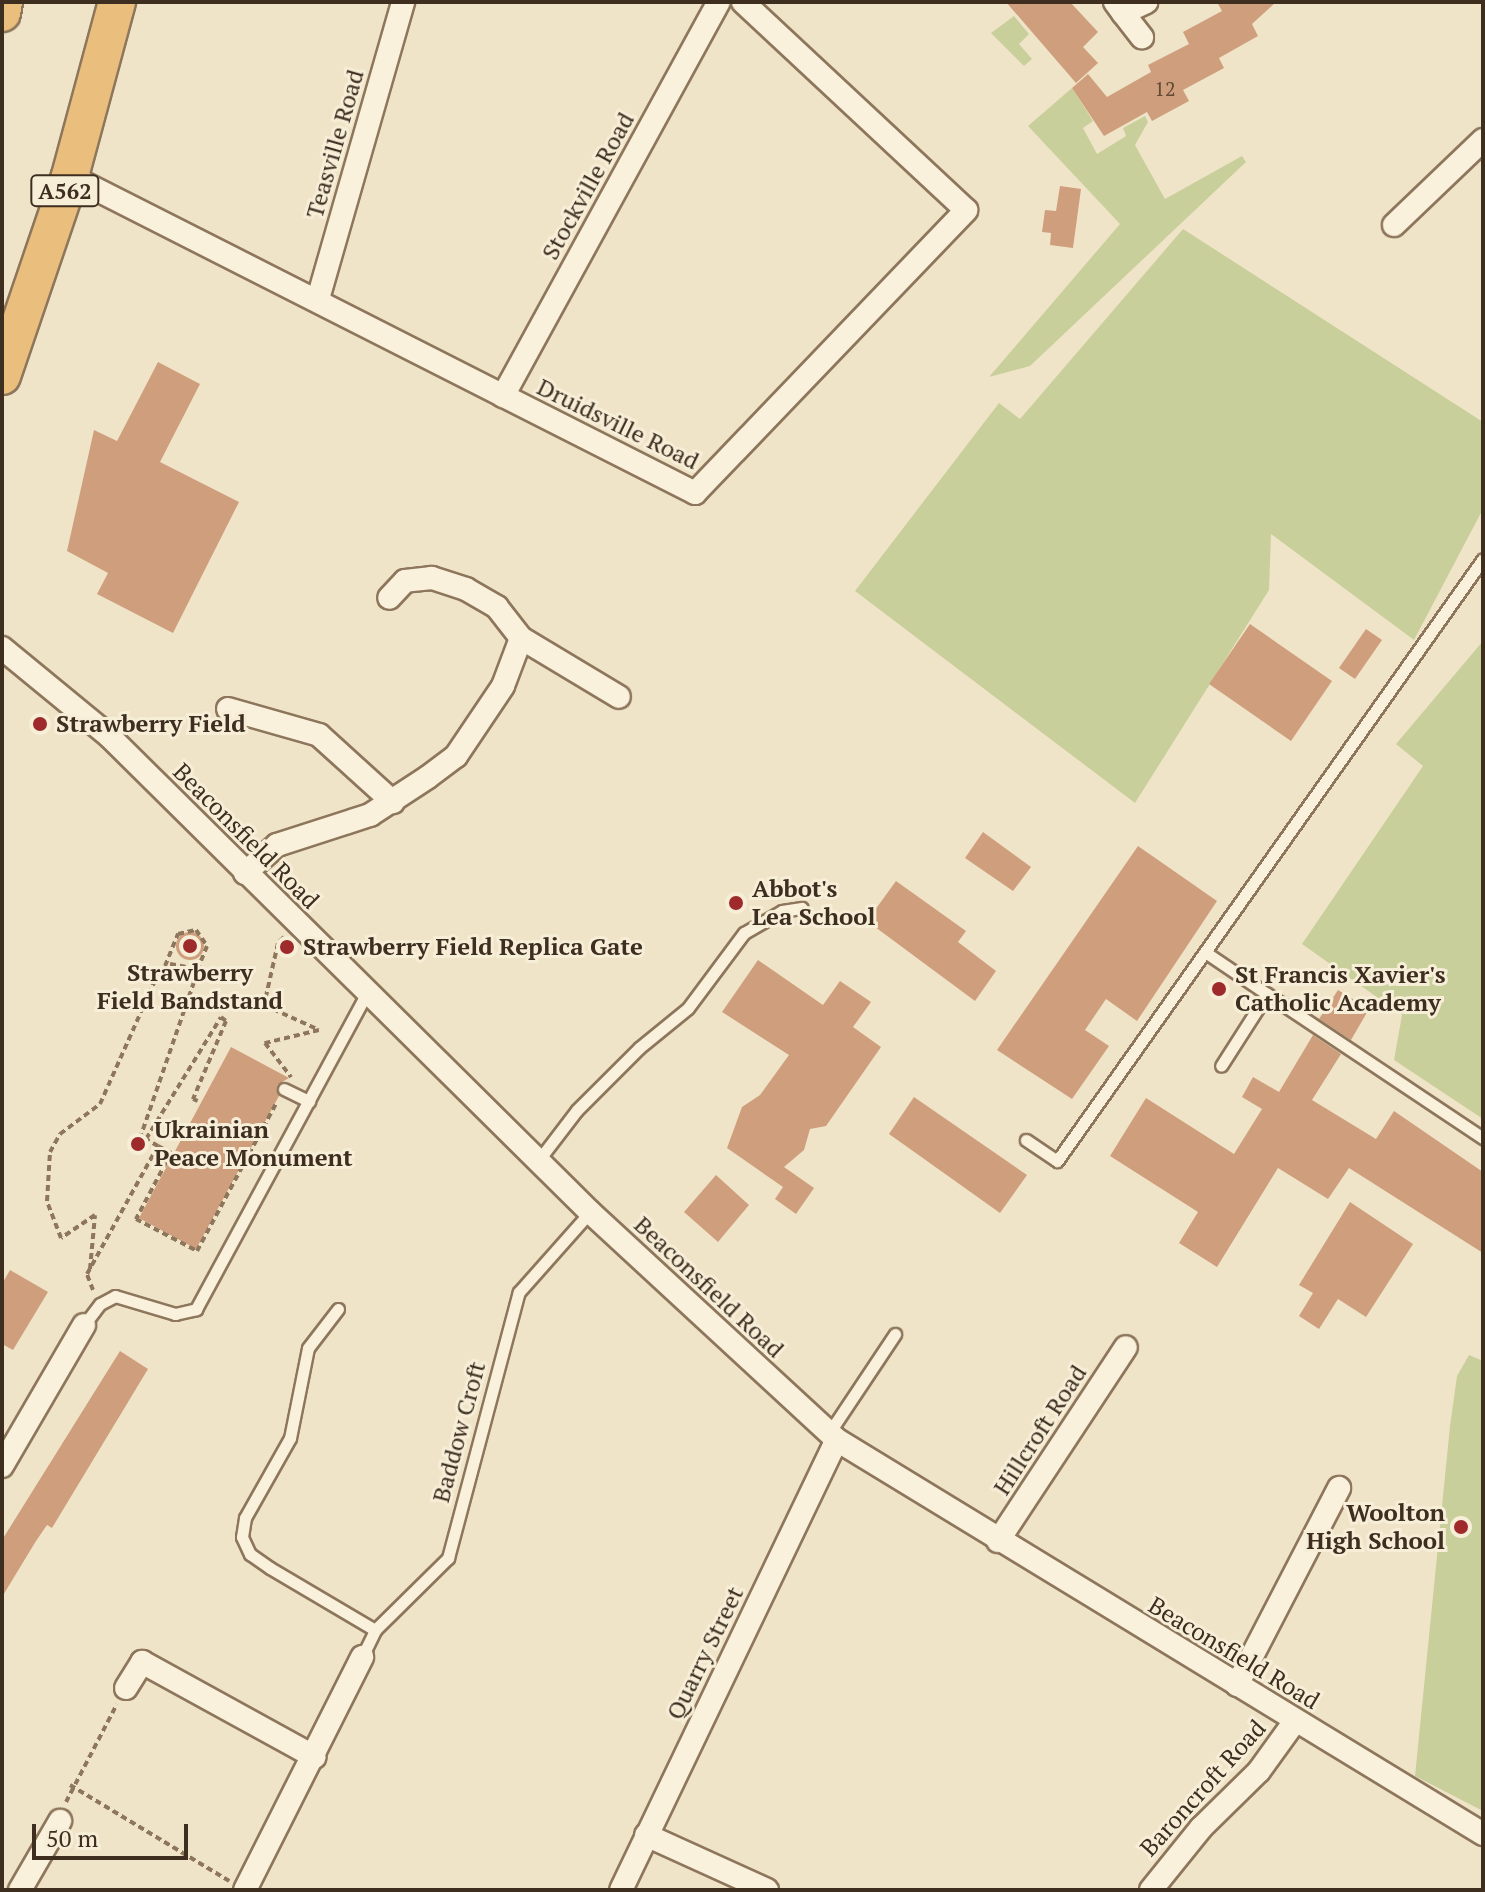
<!DOCTYPE html>
<html>
<head>
<meta charset="utf-8">
<style>
	body { margin:0 }
	#map { position:relative; width:1485px; height:1892px; overflow:hidden; background:#f0e4c8; font-family:"PT Serif",serif }
	div>[style] { position:absolute }
	.green>* { inset:0; background:#c9cf9b }
	.building>* { inset:0; background:#cf9f7d }
	.round { border-radius:50% }
	.path>* { height:4px; margin-top:-2px; transform-origin:0; background:repeating-linear-gradient(90deg,#8d765c 0 6px,transparent 0 10px) }
	.roads { filter:drop-shadow(2px 0 #8d765c) drop-shadow(-2px 0 #8d765c) drop-shadow(0 2px #8d765c) drop-shadow(0 -2px #8d765c) }
	.service>* { height:11px; margin:-5.5px; padding:0 5.5px; transform-origin:5.5px; border-radius:5.5px; background:#faf1dc }
	.minor>* { height:22px; margin:-11px; padding:0 11px; transform-origin:11px; border-radius:11px; background:#faf1dc }
	.trunk>* { height:36px; margin:-18px; padding:0 18px; transform-origin:18px; border-radius:18px; background:#eabe7c }
	.dots>* { width:22px; height:22px; translate:-50% -50%; box-sizing:border-box; border:4px solid #f7eed8; border-radius:50% }
	span { translate:-50% -50%; white-space:nowrap; text-align:center; line-height:1.15; -webkit-text-stroke:6px #f7eed8; paint-order:stroke }
	.number-label { font-size:20px; color:#624a37 }
	.number-label span { -webkit-text-stroke-width:0 }
	.shield-label span { padding:2px 6px; background:#f7eed8; border:2px solid; border-radius:6px; -webkit-text-stroke-width:0 }
	.shield-label { font-size:22px; color:#3d2e20; font-weight:700 }
	.street-label { font-size:24px; color:#3d2e20 }
	.poi-label { font-size:24px; color:#3d2e20; font-weight:700 }
	.left { translate:0 -50%; text-align:left }
	.right { translate:-100% -50%; text-align:right }
	.frame { position:absolute; inset:0; border:4px solid #3d2e20; pointer-events:none }
	.scale { position:absolute; left:32px; top:1824px; width:156px; height:36px; box-sizing:border-box; border:4px solid #3d2e20; border-top:0; padding-left:10px; font-size:24px; line-height:28px; white-space:nowrap; color:#3d2e20; -webkit-text-stroke:6px #f7eed8; paint-order:stroke }
</style>
</head>
<body>
<div id="map">
	<div class="green">
		<div style="clip-path:polygon(1014px 16px,1029px 34px,1019px 44px,1032px 59px,1024px 66px,991px 33px)"></div>
		<div style="clip-path:polygon(1072px 88px,1093px 121px,1083px 128px,1097px 154px,1126px 136px,1123px 128px,1145px 116px,1148px 122px,1135px 145px,1165px 199px,1242px 156px,1246px 162px,1030px 366px,989px 377px,1120px 224px,1028px 126px)"></div>
		<div style="clip-path:polygon(1183px 229px,1483px 422px,1483px 509px,1414px 640px,1271px 534px,1269px 590px,1135px 803px,855px 591px,999px 403px,1020px 419px)"></div>
		<div style="clip-path:polygon(1483px 641px,1483px 1119px,1394px 1060px,1402px 1015px,1302px 944px,1423px 766px,1396px 744px)"></div>
		<div style="clip-path:polygon(1469px 1355px,1483px 1361px,1483px 1811px,1415px 1776px,1450px 1426px,1457px 1376px)"></div>
	</div>
	<div class="building">
		<div style="clip-path:polygon(1006px 2px,1070px 2px,1098px 32px,1083px 47px,1098px 63px,1076px 83px)"></div>
		<div style="clip-path:polygon(1217px 2px,1276px 2px,1252px 24px,1258px 36px,1219px 58px,1224px 68px,1183px 90px,1189px 101px,1152px 121px,1147px 112px,1104px 136px,1072px 88px,1088px 74px,1107px 97px,1151px 72px,1148px 65px,1189px 44px,1183px 32px,1222px 11px)"></div>
		<div style="clip-path:polygon(1060px 186px,1081px 189px,1073px 248px,1050px 245px,1051px 233px,1042px 232px,1045px 210px,1056px 211px)"></div>
		<div style="clip-path:polygon(158px 362px,200px 384px,160px 462px,239px 502px,173px 633px,97px 594px,108px 573px,67px 551px,94px 430px,117px 441px)"></div>
		<div style="clip-path:polygon(1250px 624px,1332px 681px,1291px 741px,1209px 684px)"></div>
		<div style="clip-path:polygon(1366px 629px,1382px 640px,1355px 679px,1339px 668px)"></div>
		<div style="clip-path:polygon(983px 832px,1031px 867px,1013px 891px,965px 858px)"></div>
		<div style="clip-path:polygon(1138px 846px,1217px 901px,1137px 1021px,1106px 999px,1085px 1030px,1109px 1046px,1072px 1099px,997px 1050px)"></div>
		<div style="clip-path:polygon(896px 881px,966px 931px,958px 942px,996px 971px,975px 1001px,867px 921px)"></div>
		<div class="round" style="left:176px;top:932px;width:28px;height:28px"></div>
		<div style="clip-path:polygon(758px 960px,823px 1005px,840px 981px,871px 1002px,853px 1027px,881px 1047px,826px 1126px,810px 1129px,804px 1150px,784px 1167px,814px 1188px,796px 1214px,775px 1199px,783px 1187px,727px 1148px,742px 1107px,760px 1095px,789px 1055px,722px 1012px)"></div>
		<div style="clip-path:polygon(1338px 990px,1369px 1009px,1351px 1040px,1319px 1019px)"></div>
		<div style="clip-path:polygon(1313px 1035px,1341px 1054px,1312px 1100px,1376px 1139px,1394px 1111px,1483px 1172px,1483px 1253px,1349px 1168px,1328px 1199px,1278px 1168px,1217px 1267px,1179px 1243px,1198px 1212px,1110px 1156px,1146px 1098px,1234px 1154px,1262px 1109px,1242px 1097px,1253px 1077px,1279px 1092px)"></div>
		<div style="clip-path:polygon(231px 1047px,289px 1078px,277px 1085px,279px 1096px,196px 1249px,139px 1218px)"></div>
		<div style="clip-path:polygon(914px 1097px,1027px 1175px,1000px 1213px,889px 1134px)"></div>
		<div style="clip-path:polygon(716px 1175px,749px 1205px,718px 1242px,684px 1212px)"></div>
		<div style="clip-path:polygon(1350px 1202px,1413px 1244px,1366px 1317px,1338px 1299px,1319px 1329px,1299px 1316px,1313px 1293px,1299px 1285px)"></div>
		<div style="clip-path:polygon(10px 1270px,48px 1292px,13px 1350px,2px 1344px,2px 1284px)"></div>
		<div style="clip-path:polygon(120px 1351px,148px 1369px,52px 1528px,47px 1525px,36px 1541px,2px 1597px,2px 1540px)"></div>
	</div>
	<div class="path">
		<div style="left:284px;top:937px;width:8px;rotate:135deg"></div>
		<div style="left:278px;top:943px;width:64px;rotate:102.7deg"></div>
		<div style="left:264px;top:1005px;width:60px;rotate:24.4deg"></div>
		<div style="left:319px;top:1030px;width:56px;rotate:166.5deg"></div>
		<div style="left:265px;top:1043px;width:43px;rotate:52.6deg"></div>
		<div style="left:165px;top:966px;width:35px;rotate:-68deg"></div>
		<div style="left:178px;top:934px;width:18px;rotate:-13deg"></div>
		<div style="left:196px;top:930px;width:19px;rotate:55deg"></div>
		<div style="left:207px;top:946px;width:35px;rotate:112deg"></div>
		<div style="left:158px;top:1146px;width:15px;rotate:28deg"></div>
		<div style="left:171px;top:1153px;width:75px;rotate:117.9deg"></div>
		<div style="left:136px;top:1219px;width:69px;rotate:27.7deg"></div>
		<div style="left:197px;top:1251px;width:169px;rotate:-61.8deg"></div>
		<div style="left:90px;top:1269px;width:54px;rotate:-84.7deg"></div>
		<div style="left:95px;top:1215px;width:41px;rotate:145.9deg"></div>
		<div style="left:61px;top:1238px;width:40px;rotate:-111deg"></div>
		<div style="left:47px;top:1201px;width:49px;rotate:-86.5deg"></div>
		<div style="left:50px;top:1152px;width:21px;rotate:-61deg"></div>
		<div style="left:60px;top:1134px;width:50px;rotate:-36.9deg"></div>
		<div style="left:100px;top:1104px;width:138px;rotate:-66deg"></div>
		<div style="left:156px;top:978px;width:20px;rotate:-45deg"></div>
		<div style="left:170px;top:964px;width:17px;rotate:10deg"></div>
		<div style="left:187px;top:967px;width:17px;rotate:65deg"></div>
		<div style="left:194px;top:982px;width:162px;rotate:109.1deg"></div>
		<div style="left:141px;top:1135px;width:6px;rotate:39deg"></div>
		<div style="left:146px;top:1139px;width:143px;rotate:-58.4deg"></div>
		<div style="left:221px;top:1017px;width:6px;rotate:39deg"></div>
		<div style="left:226px;top:1021px;width:85px;rotate:112.9deg"></div>
		<div style="left:193px;top:1099px;width:5px;rotate:22deg"></div>
		<div style="left:93px;top:1290px;width:17px;rotate:-111deg"></div>
		<div style="left:87px;top:1274px;width:146px;rotate:-61deg"></div>
		<div style="left:158px;top:1146px;width:14px;rotate:-150deg"></div>
		<div style="left:70px;top:1785px;width:186px;rotate:31.1deg"></div>
		<div style="left:66px;top:1802px;width:110px;rotate:-62.5deg"></div>
	</div>
	<div class="roads">
		<div class="service">
			<div style="left:1205px;top:952px;width:75px;rotate:34.1deg"></div>
			<div style="left:1267px;top:994px;width:85px;rotate:122.6deg"></div>
			<div style="left:1267px;top:994px;width:260px;rotate:33.7deg"></div>
			<div style="left:284px;top:1089px;width:28px;rotate:26deg"></div>
			<div style="left:1026px;top:1140px;width:37px;rotate:34deg"></div>
			<div style="left:1057px;top:1161px;width:737px;rotate:-54.72deg"></div>
			<div style="left:538px;top:1161px;width:64px;rotate:-52.6deg"></div>
			<div style="left:577px;top:1110px;width:88px;rotate:-45deg"></div>
			<div style="left:639px;top:1048px;width:63px;rotate:-39.2deg"></div>
			<div style="left:688px;top:1008px;width:94px;rotate:-53.3deg"></div>
			<div style="left:744px;top:933px;width:44px;rotate:-30.1deg"></div>
			<div style="left:782px;top:911px;width:20px;rotate:-9deg"></div>
			<div style="left:338px;top:1309px;width:49px;rotate:127.6deg"></div>
			<div style="left:308px;top:1348px;width:92px;rotate:101.3deg"></div>
			<div style="left:290px;top:1438px;width:92px;rotate:119.4deg"></div>
			<div style="left:245px;top:1518px;width:19px;rotate:99deg"></div>
			<div style="left:242px;top:1537px;width:19px;rotate:65deg"></div>
			<div style="left:250px;top:1554px;width:24px;rotate:35deg"></div>
			<div style="left:270px;top:1568px;width:122px;rotate:30.6deg"></div>
			<div style="left:84px;top:1325px;width:26px;rotate:-53deg"></div>
			<div style="left:100px;top:1304px;width:17px;rotate:-28deg"></div>
			<div style="left:115px;top:1296px;width:63px;rotate:16.7deg"></div>
			<div style="left:175px;top:1314px;width:22px;rotate:-13deg"></div>
			<div style="left:196px;top:1309px;width:359px;rotate:-61.6deg"></div>
			<div style="left:829px;top:1433px;width:119px;rotate:-56.3deg"></div>
			<div style="left:362px;top:1657px;width:30px;rotate:-64deg"></div>
			<div style="left:375px;top:1630px;width:103px;rotate:-44.6deg"></div>
			<div style="left:448px;top:1558px;width:275px;rotate:-75.1deg"></div>
			<div style="left:519px;top:1292px;width:107px;rotate:-48.4deg"></div>
		</div>
		<div class="minor">
			<div style="left:1115px;top:2px;width:14px;rotate:54deg"></div>
			<div style="left:1123px;top:13px;width:26px;rotate:-25deg"></div>
			<div style="left:1123px;top:13px;width:31px;rotate:52deg"></div>
			<div style="left:70px;top:176px;width:701px;rotate:26.89deg"></div>
			<div style="left:695px;top:493px;width:392px;rotate:-46.2deg"></div>
			<div style="left:966px;top:210px;width:305px;rotate:-137deg"></div>
			<div style="left:1394px;top:225px;width:123px;rotate:-43.7deg"></div>
			<div style="left:318px;top:299px;width:309px;rotate:-74deg"></div>
			<div style="left:503px;top:396px;width:449px;rotate:-61.3deg"></div>
			<div style="left:521px;top:638px;width:114px;rotate:31deg"></div>
			<div style="left:2px;top:648px;width:139px;rotate:39.4deg"></div>
			<div style="left:109px;top:736px;width:677px;rotate:44.7deg"></div>
			<div style="left:590px;top:1212px;width:336px;rotate:42.7deg"></div>
			<div style="left:837px;top:1440px;width:757px;rotate:31.38deg"></div>
			<div style="left:228px;top:709px;width:95px;rotate:15.9deg"></div>
			<div style="left:319px;top:735px;width:100px;rotate:42.2deg"></div>
			<div style="left:245px;top:873px;width:43px;rotate:-41.2deg"></div>
			<div style="left:277px;top:845px;width:98px;rotate:-17.9deg"></div>
			<div style="left:370px;top:815px;width:69px;rotate:-33.2deg"></div>
			<div style="left:428px;top:777px;width:35px;rotate:-37deg"></div>
			<div style="left:456px;top:756px;width:84px;rotate:-56.1deg"></div>
			<div style="left:503px;top:686px;width:51px;rotate:-69.4deg"></div>
			<div style="left:521px;top:638px;width:39px;rotate:-128deg"></div>
			<div style="left:497px;top:607px;width:36px;rotate:-150deg"></div>
			<div style="left:466px;top:589px;width:36px;rotate:-162deg"></div>
			<div style="left:432px;top:578px;width:27px;rotate:174deg"></div>
			<div style="left:405px;top:581px;width:23px;rotate:133deg"></div>
			<div style="left:2px;top:1466px;width:163px;rotate:-59.8deg"></div>
			<div style="left:998px;top:1541px;width:232px;rotate:-56.6deg"></div>
			<div style="left:1237px;top:1685px;width:222px;rotate:-62.6deg"></div>
			<div style="left:126px;top:1688px;width:31px;rotate:-58deg"></div>
			<div style="left:142px;top:1662px;width:197px;rotate:28.8deg"></div>
			<div style="left:646px;top:1835px;width:133px;rotate:24.4deg"></div>
			<div style="left:20px;top:1890px;width:80px;rotate:-59.9deg"></div>
			<div style="left:245px;top:1890px;width:261px;rotate:-63.3deg"></div>
			<div style="left:621px;top:1890px;width:499px;rotate:-64.4deg"></div>
			<div style="left:1151px;top:1890px;width:80px;rotate:-51.1deg"></div>
			<div style="left:1201px;top:1828px;width:81px;rotate:-44.5deg"></div>
			<div style="left:1259px;top:1771px;width:62px;rotate:-54.2deg"></div>
		</div>
		<div class="trunk">
			<div style="left:2px;top:13px;width:11px;rotate:-80deg"></div>
			<div style="left:2px;top:376px;width:211px;rotate:-71.2deg"></div>
			<div style="left:70px;top:176px;width:180px;rotate:-74.9deg"></div>
		</div>
	</div>
	<div class="dots">
		<div style="left:40px;top:724px;background:#9e2a2b"></div>
		<div style="left:736px;top:903px;background:#9e2a2b"></div>
		<div style="left:190px;top:946px;background:#9e2a2b"></div>
		<div style="left:287px;top:947px;background:#9e2a2b"></div>
		<div style="left:1219px;top:989px;background:#9e2a2b"></div>
		<div style="left:138px;top:1144px;background:#9e2a2b"></div>
		<div style="left:1461px;top:1527px;background:#9e2a2b"></div>
	</div>
	<div class="number-label">
		<span style="left:1165px;top:88px">12</span>
	</div>
	<div class="shield-label">
		<span style="left:65px;top:191px">A562</span>
	</div>
	<div class="street-label">
		<span style="left:335px;top:144px;rotate:-74deg">Teasville Road</span>
		<span style="left:588px;top:186px;rotate:-61deg">Stockville Road</span>
		<span style="left:618px;top:424px;rotate:26deg">Druidsville Road</span>
		<span style="left:246px;top:836px;rotate:45deg">Beaconsfield Road</span>
		<span style="left:709px;top:1287px;rotate:43deg">Beaconsfield Road</span>
		<span style="left:1040px;top:1430px;rotate:-57deg">Hillcroft Road</span>
		<span style="left:459px;top:1432px;rotate:-75deg">Baddow Croft</span>
		<span style="left:705px;top:1653px;rotate:-64deg">Quarry Street</span>
		<span style="left:1234px;top:1653px;rotate:31deg">Beaconsfield Road</span>
		<span style="left:1203px;top:1788px;rotate:-48deg">Baroncroft Road</span>
	</div>
	<div class="poi-label">
		<span class="left" style="left:56px;top:724px">Strawberry Field</span>
		<span class="left" style="left:752px;top:903px">Abbot's<br>Lea School</span>
		<span class="left" style="left:303px;top:947px">Strawberry Field Replica Gate</span>
		<span style="left:190px;top:987px">Strawberry<br>Field Bandstand</span>
		<span class="left" style="left:1235px;top:989px">St Francis Xavier's<br>Catholic Academy</span>
		<span class="left" style="left:154px;top:1144px">Ukrainian<br>Peace Monument</span>
		<span class="right" style="left:1445px;top:1527px">Woolton<br>High School</span>
	</div>
	<div class="frame"></div>
	<div class="scale">50 m</div>
</div>
</body>
</html>
